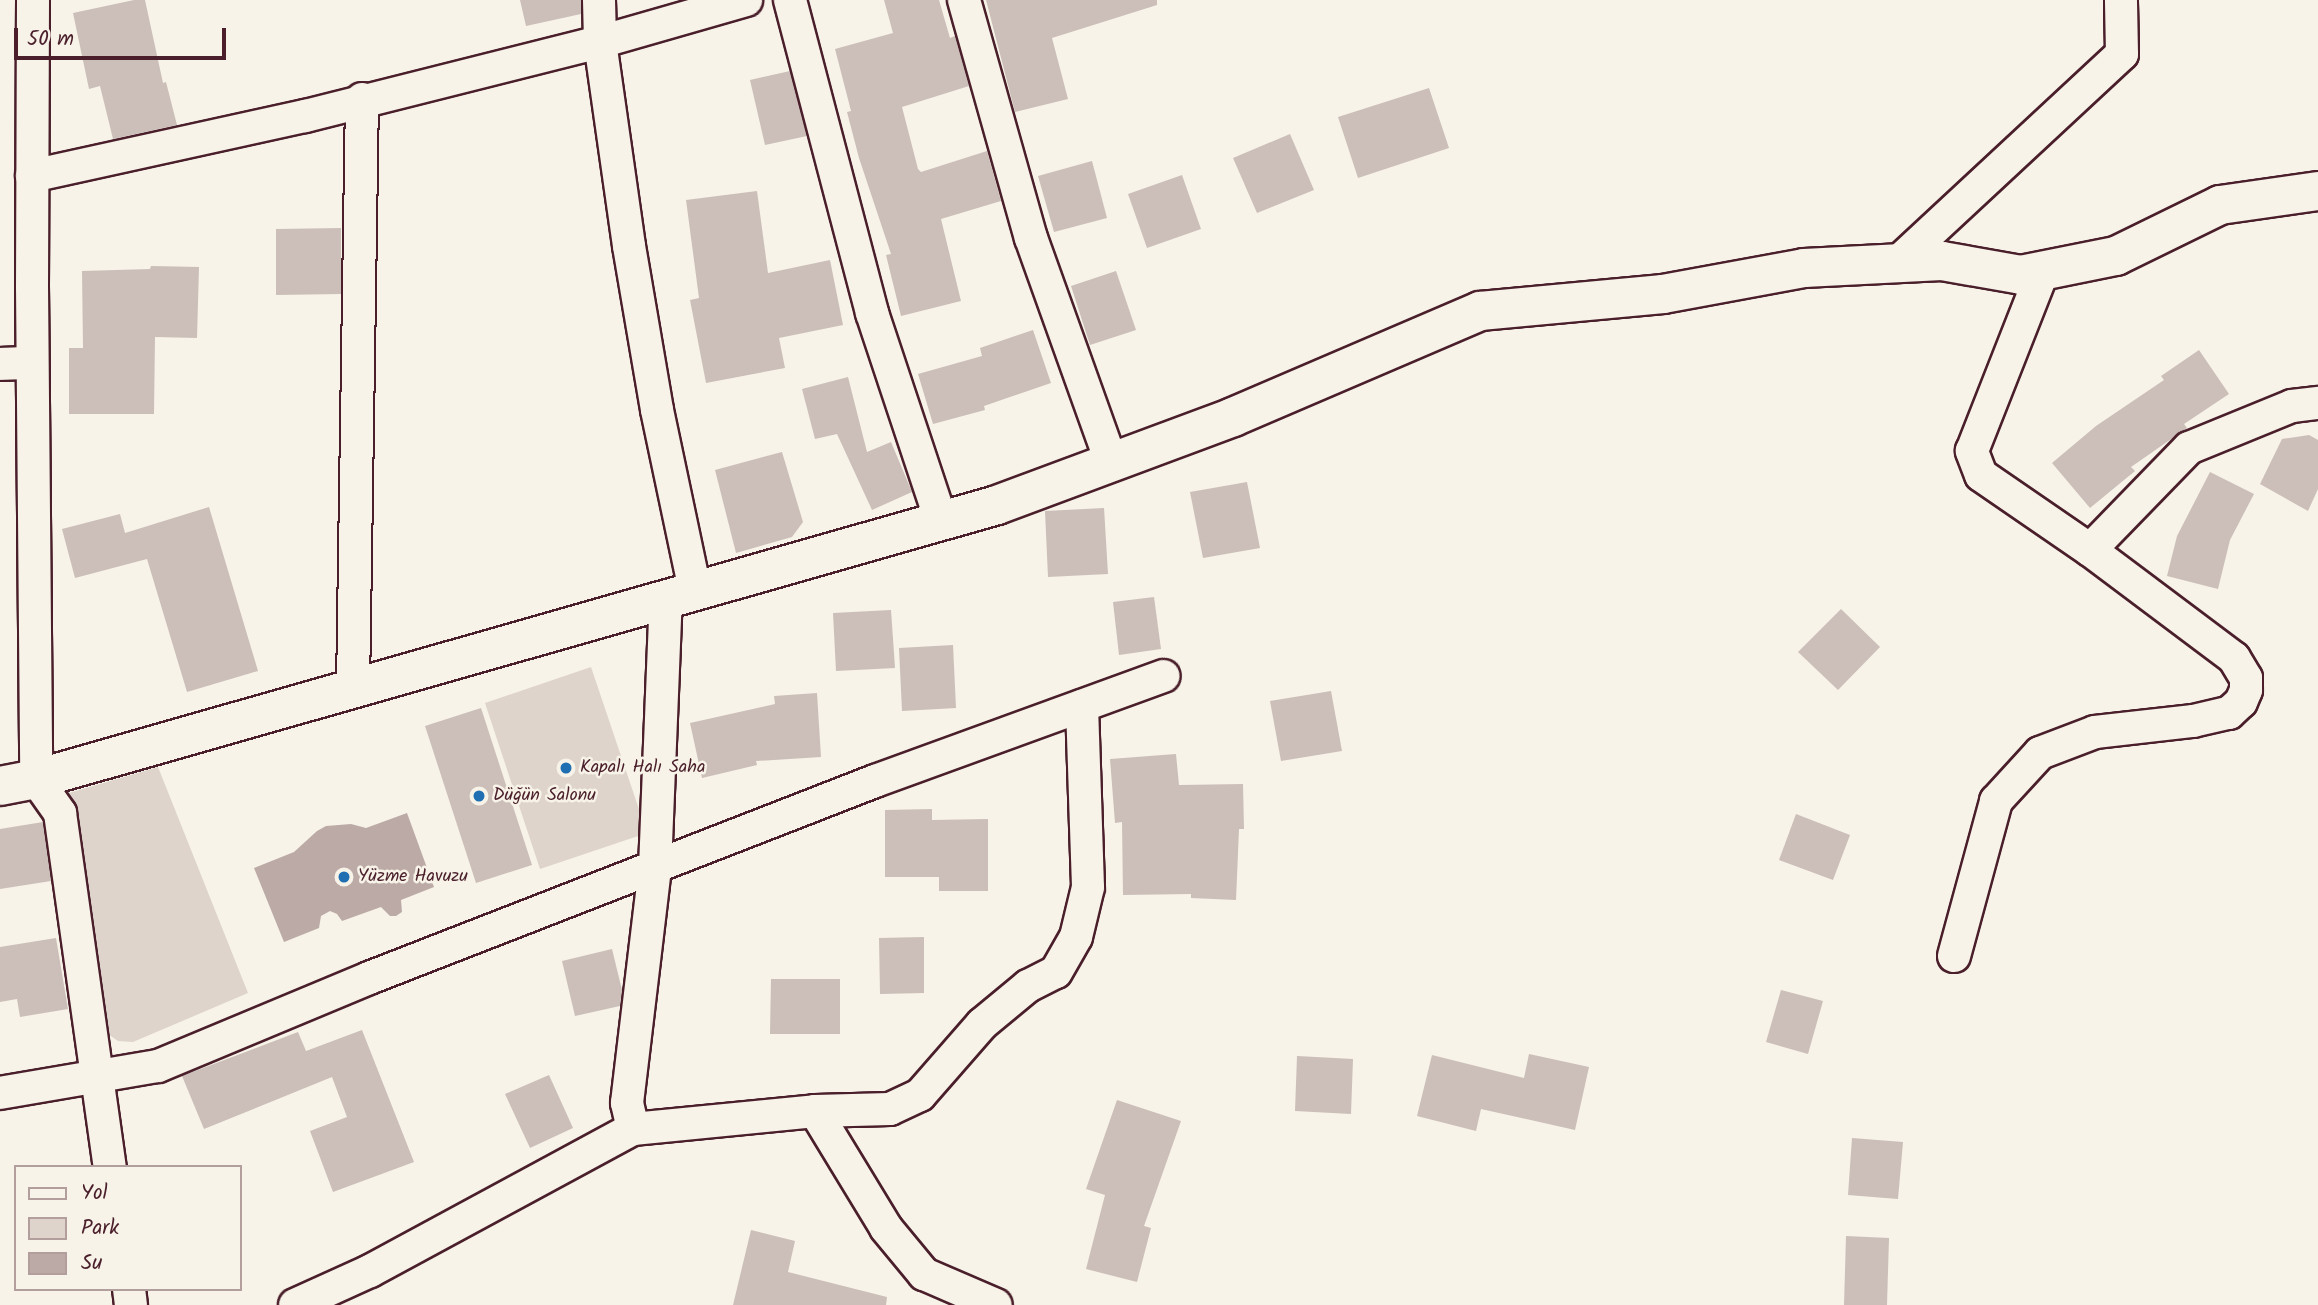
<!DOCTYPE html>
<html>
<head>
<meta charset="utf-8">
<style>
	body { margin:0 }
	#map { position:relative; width:2318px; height:1305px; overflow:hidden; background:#f7f3e8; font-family:Kalam,sans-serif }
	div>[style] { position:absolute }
	.green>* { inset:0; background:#ded4cc }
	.water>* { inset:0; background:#bcaaa7 }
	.building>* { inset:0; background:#ccbfb9 }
	.roads { filter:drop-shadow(2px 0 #4a1f2b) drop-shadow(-2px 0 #4a1f2b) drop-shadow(0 2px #4a1f2b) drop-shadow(0 -2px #4a1f2b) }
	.street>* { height:32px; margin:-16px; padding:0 16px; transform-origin:16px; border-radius:16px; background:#f7f3e8 }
	.secondary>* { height:38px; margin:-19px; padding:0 19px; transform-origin:19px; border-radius:19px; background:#f7f3e8 }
	.dots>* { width:19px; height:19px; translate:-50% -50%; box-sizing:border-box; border:4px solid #f7f3e8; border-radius:50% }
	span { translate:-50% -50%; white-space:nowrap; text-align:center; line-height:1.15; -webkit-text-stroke:5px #f7f3e8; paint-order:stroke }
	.poi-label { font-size:18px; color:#4a1f2b }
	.left { translate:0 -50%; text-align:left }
	.legend { position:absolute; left:14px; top:1165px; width:228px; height:126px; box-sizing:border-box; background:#f7f3e8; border:2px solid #b29e9c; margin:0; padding:9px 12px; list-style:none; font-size:21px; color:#4a1f2b }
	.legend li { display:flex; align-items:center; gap:14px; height:35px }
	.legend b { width:35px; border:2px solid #b29e9c }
	.scale { position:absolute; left:14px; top:28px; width:212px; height:32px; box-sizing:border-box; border:4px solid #4a1f2b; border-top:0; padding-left:9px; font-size:21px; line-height:24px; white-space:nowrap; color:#4a1f2b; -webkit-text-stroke:5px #f7f3e8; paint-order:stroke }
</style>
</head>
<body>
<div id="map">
	<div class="green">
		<div style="clip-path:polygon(591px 667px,647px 833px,540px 869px,485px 703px)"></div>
		<div style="clip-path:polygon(158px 767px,248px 993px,133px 1042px,118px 1041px,105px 1032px,69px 793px)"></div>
	</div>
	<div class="water">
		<div style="clip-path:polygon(407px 813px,434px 887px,401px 900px,402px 912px,396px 916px,390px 916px,381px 907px,342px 921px,337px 914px,330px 911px,321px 916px,319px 928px,284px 942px,254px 868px,294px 852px,317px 831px,326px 826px,351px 824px,366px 828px)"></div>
	</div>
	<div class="building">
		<div style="clip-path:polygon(134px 0,145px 0,163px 83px,166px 82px,177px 125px,113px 139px,100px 86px,89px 89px,73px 13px)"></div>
		<div style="clip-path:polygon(520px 0,581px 0,581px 14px,526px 26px)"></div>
		<div style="clip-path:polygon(884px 0,939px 0,950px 38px,955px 36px,969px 86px,902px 107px,918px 169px,921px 172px,987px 151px,1001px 201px,941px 219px,961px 301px,901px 316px,886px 255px,891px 254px,859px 158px,847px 112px,851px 111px,835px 49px,893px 33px)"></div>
		<div style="clip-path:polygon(986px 0,1157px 0,1157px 5px,1052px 38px,1068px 99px,1015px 112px)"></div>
		<div style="clip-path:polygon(790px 71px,807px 136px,765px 145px,750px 80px)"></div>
		<div style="clip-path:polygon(1429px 88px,1449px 148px,1358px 178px,1338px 117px)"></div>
		<div style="clip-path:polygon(1290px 134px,1314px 190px,1257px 213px,1233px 158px)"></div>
		<div style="clip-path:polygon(1092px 161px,1107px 218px,1054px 232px,1038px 176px)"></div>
		<div style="clip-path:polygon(1182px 175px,1201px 229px,1147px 248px,1128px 194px)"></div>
		<div style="clip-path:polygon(757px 191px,768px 273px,830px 260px,843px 325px,779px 338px,785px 368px,706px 383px,690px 300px,699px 298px,686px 200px)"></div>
		<div style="clip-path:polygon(341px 228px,341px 294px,276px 295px,276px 229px)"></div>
		<div style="clip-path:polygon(151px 266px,199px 267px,197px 338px,155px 337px,154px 414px,69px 414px,69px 348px,83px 348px,82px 271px,150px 269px)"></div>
		<div style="clip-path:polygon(1116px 271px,1136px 330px,1090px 345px,1071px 286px)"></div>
		<div style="clip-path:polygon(1033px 330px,1051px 383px,984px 406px,985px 410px,933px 424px,918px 374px,982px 356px,980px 348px)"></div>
		<div style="clip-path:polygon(2199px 350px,2229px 394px,2184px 424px,2187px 428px,2131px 467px,2135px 471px,2090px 508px,2052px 463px,2096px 426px,2164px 380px,2161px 376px)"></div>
		<div style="clip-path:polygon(848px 377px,867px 452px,891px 442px,912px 492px,872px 510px,837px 434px,815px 439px,802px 389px)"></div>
		<div style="clip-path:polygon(2309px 435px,2318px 440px,2318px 489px,2308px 511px,2260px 484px,2282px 439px)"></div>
		<div style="clip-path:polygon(782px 452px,803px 522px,792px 537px,736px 553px,715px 470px)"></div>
		<div style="clip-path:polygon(2210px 472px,2254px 494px,2230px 540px,2218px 589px,2167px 576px,2177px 536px)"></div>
		<div style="clip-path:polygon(1247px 482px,1260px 548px,1203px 558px,1190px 492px)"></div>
		<div style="clip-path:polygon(209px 507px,258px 671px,187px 692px,147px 559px,75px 578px,62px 529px,120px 514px,125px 533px)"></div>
		<div style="clip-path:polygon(1104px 508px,1108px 574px,1048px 577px,1045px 511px)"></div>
		<div style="clip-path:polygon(1154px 597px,1161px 649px,1119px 655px,1113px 602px)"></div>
		<div style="clip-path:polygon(1841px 609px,1880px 647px,1838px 690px,1798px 652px)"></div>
		<div style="clip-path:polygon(891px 610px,895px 668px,836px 671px,833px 613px)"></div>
		<div style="clip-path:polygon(953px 645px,956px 708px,902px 711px,899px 648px)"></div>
		<div style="clip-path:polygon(1331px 691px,1342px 751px,1281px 761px,1270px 701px)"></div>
		<div style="clip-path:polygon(817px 693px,821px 757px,756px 761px,757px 765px,702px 778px,690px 723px,775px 704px,774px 696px)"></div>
		<div style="clip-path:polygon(481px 708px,532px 865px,476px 883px,425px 726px)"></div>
		<div style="clip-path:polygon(1176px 754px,1179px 785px,1243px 784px,1244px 829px,1239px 829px,1236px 900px,1191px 898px,1191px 894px,1123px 895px,1122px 822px,1115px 823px,1110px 759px)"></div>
		<div style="clip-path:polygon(932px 809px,932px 820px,988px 819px,988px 891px,939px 891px,939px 877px,885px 877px,885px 810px)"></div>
		<div style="clip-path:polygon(1796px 814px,1850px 835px,1833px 880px,1779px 860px)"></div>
		<div style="clip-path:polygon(43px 822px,51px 881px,0 889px,0 829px)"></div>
		<div style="clip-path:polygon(924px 937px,924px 993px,880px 994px,879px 938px)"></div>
		<div style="clip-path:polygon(56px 938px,68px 1009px,20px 1017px,17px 999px,0 1002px,0 947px)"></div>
		<div style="clip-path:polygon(612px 949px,622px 990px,620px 1006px,575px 1016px,562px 961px)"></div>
		<div style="clip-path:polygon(771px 979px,840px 979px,840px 1034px,770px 1034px)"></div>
		<div style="clip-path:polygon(1781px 990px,1823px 1001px,1808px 1054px,1766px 1042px)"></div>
		<div style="clip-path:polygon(362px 1030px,414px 1162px,333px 1192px,310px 1131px,347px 1117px,332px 1077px,204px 1129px,182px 1076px,298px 1032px,306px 1051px)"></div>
		<div style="clip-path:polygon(1529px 1054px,1589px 1067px,1575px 1130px,1481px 1109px,1476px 1131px,1417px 1116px,1432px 1055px,1524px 1078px)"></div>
		<div style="clip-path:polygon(1297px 1056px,1353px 1059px,1351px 1114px,1295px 1111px)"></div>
		<div style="clip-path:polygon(549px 1075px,573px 1128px,530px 1148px,505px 1094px)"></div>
		<div style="clip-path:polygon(1117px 1100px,1181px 1121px,1144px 1226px,1151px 1228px,1137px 1282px,1086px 1269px,1105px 1195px,1086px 1189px)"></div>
		<div style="clip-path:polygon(1852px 1138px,1903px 1142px,1898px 1199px,1848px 1195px)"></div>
		<div style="clip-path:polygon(751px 1230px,795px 1241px,788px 1272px,887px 1297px,886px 1305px,733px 1305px)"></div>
		<div style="clip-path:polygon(1846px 1236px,1889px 1238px,1887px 1305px,1844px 1305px)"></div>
	</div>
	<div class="roads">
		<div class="street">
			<div style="left:33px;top:0;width:286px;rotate:90.2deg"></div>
			<div style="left:32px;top:286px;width:493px;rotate:89.5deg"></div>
			<div style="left:36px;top:779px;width:42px;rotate:54.8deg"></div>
			<div style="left:60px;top:813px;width:358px;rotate:82deg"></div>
			<div style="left:599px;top:0;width:42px;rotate:88.6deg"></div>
			<div style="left:600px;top:42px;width:206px;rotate:81.9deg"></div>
			<div style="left:629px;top:246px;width:166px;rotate:80.3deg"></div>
			<div style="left:657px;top:410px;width:185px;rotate:78.1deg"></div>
			<div style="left:790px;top:0;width:324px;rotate:75.3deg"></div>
			<div style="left:872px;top:313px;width:219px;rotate:71.6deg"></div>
			<div style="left:964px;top:0;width:247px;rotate:74.3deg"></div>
			<div style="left:1031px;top:238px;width:237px;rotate:70.3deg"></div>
			<div style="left:32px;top:176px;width:280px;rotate:-12.4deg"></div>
			<div style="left:305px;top:116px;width:304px;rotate:-14.1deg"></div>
			<div style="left:600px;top:42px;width:152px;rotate:-16deg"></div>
			<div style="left:1897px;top:263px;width:307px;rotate:-42.9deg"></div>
			<div style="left:2122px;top:54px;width:54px;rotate:-91.1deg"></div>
			<div style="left:0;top:364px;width:32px;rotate:-2deg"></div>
			<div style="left:2090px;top:550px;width:142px;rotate:-45.9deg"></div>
			<div style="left:2189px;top:448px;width:111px;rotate:-22.2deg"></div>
			<div style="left:2292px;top:406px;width:26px;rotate:-7deg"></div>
			<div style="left:353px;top:689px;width:590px;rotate:-89.13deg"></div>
			<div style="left:1954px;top:956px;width:161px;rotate:-74.8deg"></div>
			<div style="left:1996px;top:801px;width:65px;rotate:-47.5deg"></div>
			<div style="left:2040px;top:753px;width:59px;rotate:-20.9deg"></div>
			<div style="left:2095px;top:732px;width:99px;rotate:-6.4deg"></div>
			<div style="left:2193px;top:721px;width:37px;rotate:-13deg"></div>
			<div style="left:2229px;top:713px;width:16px;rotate:-43deg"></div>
			<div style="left:2241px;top:702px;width:13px;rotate:-67deg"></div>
			<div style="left:2246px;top:690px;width:12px;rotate:-90deg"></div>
			<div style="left:2246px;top:678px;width:23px;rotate:-121deg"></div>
			<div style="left:2234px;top:658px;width:180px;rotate:-143.1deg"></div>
			<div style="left:2090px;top:550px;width:132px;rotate:-145.5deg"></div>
			<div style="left:1981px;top:475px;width:26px;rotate:-111deg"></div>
			<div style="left:1972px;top:451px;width:193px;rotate:-68.5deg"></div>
			<div style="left:0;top:1093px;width:160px;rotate:-9.7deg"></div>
			<div style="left:158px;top:1066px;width:229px;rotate:-22.6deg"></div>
			<div style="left:369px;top:978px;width:543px;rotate:-21.27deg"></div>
			<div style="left:875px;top:781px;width:307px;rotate:-20deg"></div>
			<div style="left:815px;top:1111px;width:137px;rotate:58.7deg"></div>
			<div style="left:886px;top:1228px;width:60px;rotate:50.4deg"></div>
			<div style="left:924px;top:1274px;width:78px;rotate:23.3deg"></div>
			<div style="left:633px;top:1129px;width:27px;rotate:-103deg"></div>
			<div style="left:627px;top:1103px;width:237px;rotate:-83.2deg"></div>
			<div style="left:655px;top:868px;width:269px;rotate:-87.7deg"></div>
			<div style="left:129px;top:1289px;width:16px;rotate:83deg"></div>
			<div style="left:295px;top:1305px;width:82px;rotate:-24.4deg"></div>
			<div style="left:370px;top:1271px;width:299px;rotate:-28.4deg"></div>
			<div style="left:633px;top:1129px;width:183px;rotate:-5.6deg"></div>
			<div style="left:815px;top:1111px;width:75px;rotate:-1.5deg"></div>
			<div style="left:890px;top:1109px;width:33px;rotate:-25deg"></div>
			<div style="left:920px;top:1095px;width:94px;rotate:-48.9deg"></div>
			<div style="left:982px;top:1024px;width:60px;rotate:-39.6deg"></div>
			<div style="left:1028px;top:986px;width:31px;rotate:-27deg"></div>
			<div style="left:1056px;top:972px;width:40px;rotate:-60.3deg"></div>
			<div style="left:1076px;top:937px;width:51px;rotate:-76.5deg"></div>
			<div style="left:1088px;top:887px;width:181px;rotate:-91.9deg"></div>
		</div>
		<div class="secondary">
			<div style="left:0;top:786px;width:37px;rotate:-11deg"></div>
			<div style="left:36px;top:779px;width:999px;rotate:-15.91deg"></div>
			<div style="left:997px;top:505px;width:252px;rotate:-20.4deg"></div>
			<div style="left:1233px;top:417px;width:269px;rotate:-23.2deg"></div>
			<div style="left:1480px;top:311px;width:184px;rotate:-5.3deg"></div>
			<div style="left:1663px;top:294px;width:143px;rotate:-10.4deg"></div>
			<div style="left:1804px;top:268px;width:138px;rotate:-2.9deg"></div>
			<div style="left:1942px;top:261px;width:80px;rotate:10deg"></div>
			<div style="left:2021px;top:275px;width:97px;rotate:-11.3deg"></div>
			<div style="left:2116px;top:256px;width:116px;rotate:-26.1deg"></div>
			<div style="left:2220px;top:205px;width:99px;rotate:-8.1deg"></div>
		</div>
	</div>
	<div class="dots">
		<div style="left:566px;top:768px;background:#1f6fb2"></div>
		<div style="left:479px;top:796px;background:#1f6fb2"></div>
		<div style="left:344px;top:877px;background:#1f6fb2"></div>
	</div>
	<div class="poi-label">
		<span class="left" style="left:580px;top:768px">Kapalı Halı Saha</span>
		<span class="left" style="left:493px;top:796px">Düğün Salonu</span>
		<span class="left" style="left:358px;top:877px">Yüzme Havuzu</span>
	</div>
	<ul class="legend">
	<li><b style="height:9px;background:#f7f3e8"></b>Yol</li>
	<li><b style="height:19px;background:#ded4cc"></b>Park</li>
	<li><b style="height:19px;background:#bcaaa7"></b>Su</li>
	</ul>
	<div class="scale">50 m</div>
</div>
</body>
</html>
